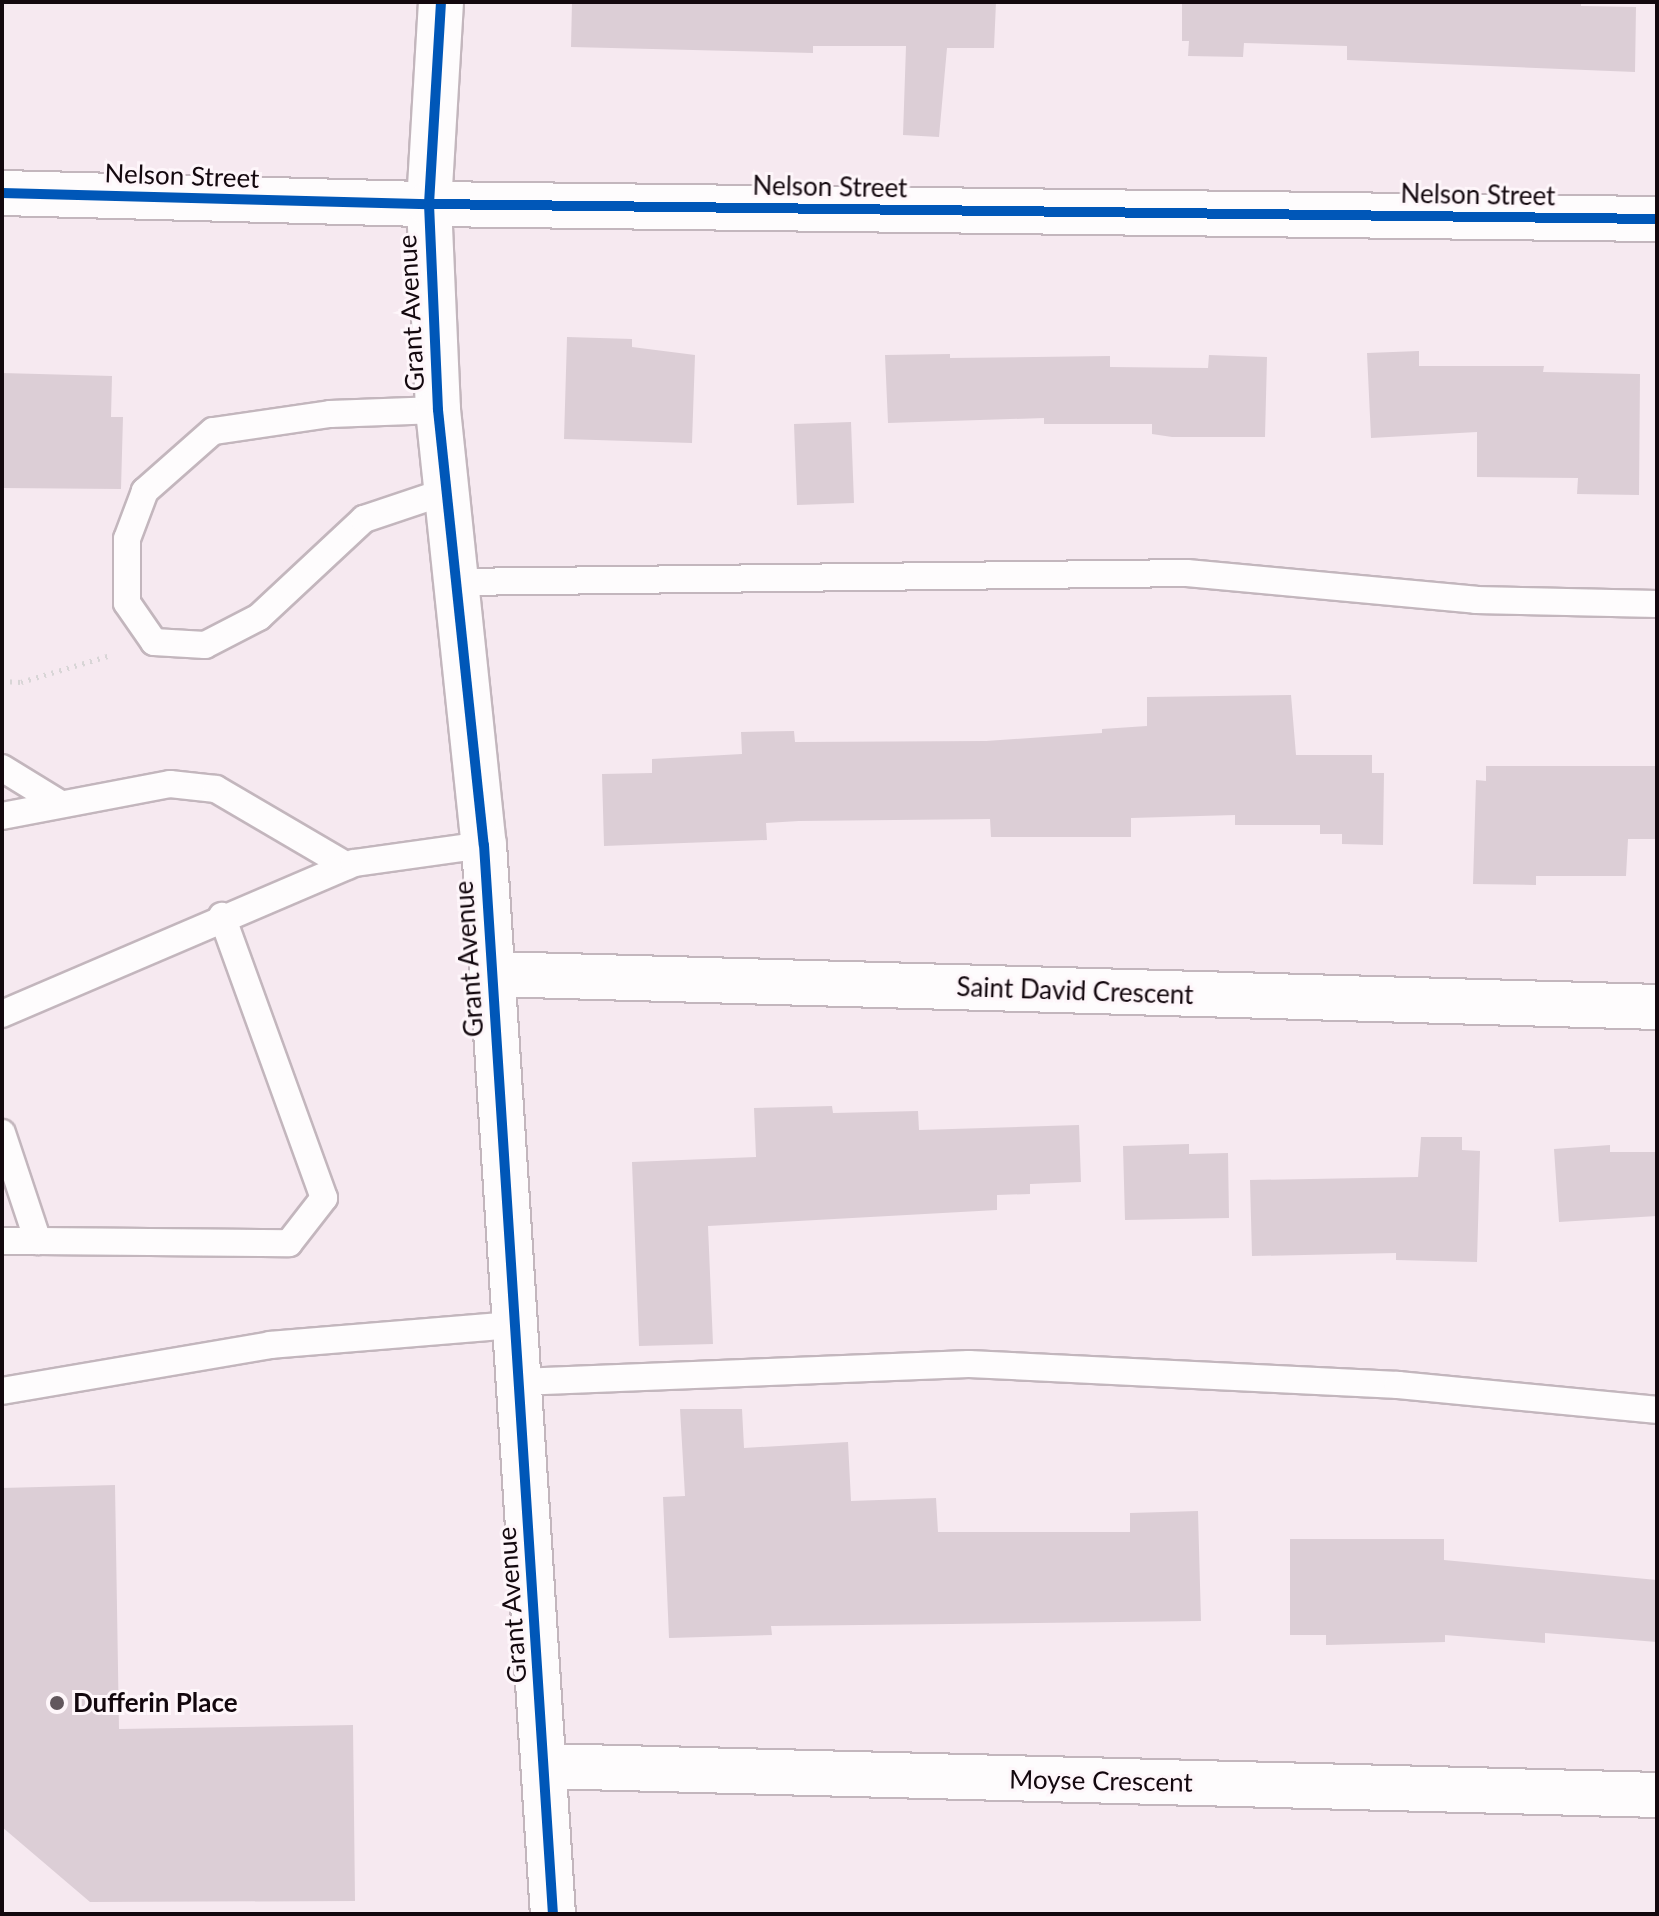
<!DOCTYPE html>
<html>
<head>
<meta charset="utf-8">
<style>
	body { margin:0 }
	#map { position:relative; width:1659px; height:1916px; overflow:hidden; background:#f6e9f0; font-family:Lato,sans-serif }
	div>[style] { position:absolute }
	.building>* { inset:0; background:#dcced6 }
	.path>* { height:5px; margin-top:-2.5px; transform-origin:0; background:repeating-linear-gradient(90deg,#d8d5d6 0 2px,transparent 0 8px) }
	.roads { filter:drop-shadow(2px 0 #c3b6bd) drop-shadow(-2px 0 #c3b6bd) drop-shadow(0 2px #c3b6bd) drop-shadow(0 -2px #c3b6bd) }
	.lane>* { height:26px; margin:-13px; padding:0 13px; transform-origin:13px; border-radius:13px; background:#fefcfd }
	.street>* { height:44px; margin:-22px; padding:0 22px; transform-origin:22px; border-radius:22px; background:#fefcfd }
	.cycleway>* { height:10px; margin:-5px; padding:0 5px; transform-origin:5px; border-radius:5px; background:#0057b8 }
	.dots>* { width:22px; height:22px; translate:-50% -50%; box-sizing:border-box; border:4px solid #fef6fa; border-radius:50% }
	span { translate:-50% -50%; white-space:nowrap; text-align:center; line-height:1.15; -webkit-text-stroke:6px #fef6fa; paint-order:stroke }
	.street-label { font-size:26px; color:#13080e }
	.poi-label { font-size:26px; color:#13080e; font-weight:700 }
	.left { translate:0 -50%; text-align:left }
	.frame { position:absolute; inset:0; border:4px solid #13080e; pointer-events:none }
</style>
</head>
<body>
<div id="map">
	<div class="building">
		<div style="clip-path:polygon(572px 2px,996px 2px,994px 48px,947px 48px,939px 137px,903px 135px,906px 46px,813px 46px,813px 53px,571px 47px)"></div>
		<div style="clip-path:polygon(1182px 2px,1581px 2px,1581px 6px,1636px 7px,1635px 72px,1347px 60px,1347px 46px,1244px 43px,1243px 57px,1188px 56px,1189px 41px,1182px 41px)"></div>
		<div style="clip-path:polygon(567px 337px,632px 339px,632px 347px,695px 355px,692px 443px,564px 439px)"></div>
		<div style="clip-path:polygon(1419px 351px,1419px 366px,1544px 366px,1543px 372px,1640px 374px,1639px 495px,1577px 494px,1578px 478px,1477px 477px,1477px 432px,1371px 438px,1367px 353px)"></div>
		<div style="clip-path:polygon(950px 354px,950px 358px,1110px 356px,1110px 367px,1208px 368px,1209px 355px,1267px 357px,1265px 437px,1172px 437px,1152px 434px,1152px 424px,1044px 424px,1044px 418px,888px 423px,885px 355px)"></div>
		<div style="clip-path:polygon(2px 373px,112px 376px,111px 417px,123px 417px,121px 489px,2px 488px)"></div>
		<div style="clip-path:polygon(851px 422px,854px 503px,797px 505px,794px 424px)"></div>
		<div style="clip-path:polygon(1291px 695px,1296px 755px,1372px 755px,1372px 773px,1384px 773px,1383px 845px,1342px 844px,1342px 834px,1320px 834px,1320px 825px,1235px 825px,1235px 815px,1131px 818px,1131px 837px,991px 837px,990px 819px,799px 821px,766px 823px,767px 840px,604px 846px,602px 774px,652px 773px,652px 759px,742px 754px,741px 732px,794px 731px,795px 742px,986px 741px,1102px 733px,1102px 729px,1147px 726px,1147px 697px)"></div>
		<div style="clip-path:polygon(1486px 766px,1657px 766px,1657px 839px,1628px 839px,1626px 876px,1536px 876px,1536px 885px,1473px 884px,1476px 780px,1486px 781px)"></div>
		<div style="clip-path:polygon(832px 1106px,833px 1113px,918px 1111px,919px 1130px,1079px 1125px,1081px 1182px,1030px 1184px,1030px 1194px,997px 1195px,997px 1210px,708px 1226px,713px 1344px,639px 1346px,632px 1162px,756px 1157px,754px 1108px)"></div>
		<div style="clip-path:polygon(1421px 1137px,1462px 1137px,1462px 1150px,1480px 1151px,1477px 1262px,1396px 1260px,1396px 1253px,1252px 1256px,1250px 1180px,1418px 1177px)"></div>
		<div style="clip-path:polygon(1189px 1144px,1189px 1154px,1228px 1153px,1229px 1218px,1125px 1220px,1123px 1146px)"></div>
		<div style="clip-path:polygon(1610px 1145px,1610px 1152px,1657px 1152px,1657px 1216px,1559px 1222px,1554px 1149px)"></div>
		<div style="clip-path:polygon(680px 1409px,742px 1409px,744px 1448px,848px 1442px,851px 1501px,936px 1498px,938px 1532px,1130px 1532px,1130px 1513px,1198px 1511px,1201px 1621px,771px 1626px,772px 1635px,669px 1638px,663px 1497px,685px 1496px)"></div>
		<div style="clip-path:polygon(115px 1485px,119px 1729px,353px 1725px,355px 1901px,90px 1902px,2px 1827px,2px 1488px)"></div>
		<div style="clip-path:polygon(1290px 1539px,1444px 1539px,1444px 1560px,1657px 1580px,1657px 1642px,1545px 1633px,1545px 1643px,1445px 1635px,1445px 1642px,1326px 1645px,1326px 1635px,1290px 1635px)"></div>
	</div>
	<div class="path">
		<div style="left:2px;top:681px;width:19px;rotate:3deg"></div>
		<div style="left:21px;top:682px;width:94px;rotate:-16.7deg"></div>
	</div>
	<div class="roads">
		<div class="lane">
			<div style="left:438px;top:410px;width:108px;rotate:177.9deg"></div>
			<div style="left:330px;top:414px;width:118px;rotate:171.7deg"></div>
			<div style="left:213px;top:431px;width:91px;rotate:138.6deg"></div>
			<div style="left:145px;top:491px;width:51px;rotate:110.6deg"></div>
			<div style="left:127px;top:539px;width:64px;rotate:90deg"></div>
			<div style="left:127px;top:603px;width:47px;rotate:55.3deg"></div>
			<div style="left:154px;top:642px;width:51px;rotate:3.4deg"></div>
			<div style="left:205px;top:645px;width:61px;rotate:-27.4deg"></div>
			<div style="left:259px;top:617px;width:144px;rotate:-43deg"></div>
			<div style="left:364px;top:519px;width:84px;rotate:-18.6deg"></div>
			<div style="left:455px;top:582px;width:732px;rotate:-0.7deg"></div>
			<div style="left:1187px;top:573px;width:290px;rotate:5.3deg"></div>
			<div style="left:1476px;top:600px;width:181px;rotate:1.3deg"></div>
			<div style="left:2px;top:768px;width:67px;rotate:31.6deg"></div>
			<div style="left:2px;top:816px;width:171px;rotate:-10.8deg"></div>
			<div style="left:170px;top:784px;width:46px;rotate:6.2deg"></div>
			<div style="left:216px;top:789px;width:152px;rotate:30.4deg"></div>
			<div style="left:2px;top:1014px;width:383px;rotate:-23.2deg"></div>
			<div style="left:354px;top:863px;width:131px;rotate:-7.9deg"></div>
			<div style="left:2px;top:1133px;width:114px;rotate:71.6deg"></div>
			<div style="left:38px;top:1241px;width:251px;rotate:0.5deg"></div>
			<div style="left:289px;top:1243px;width:57px;rotate:-52.1deg"></div>
			<div style="left:324px;top:1198px;width:300px;rotate:-109.9deg"></div>
			<div style="left:2px;top:1241px;width:36px"></div>
			<div style="left:519px;top:1382px;width:450px;rotate:-2.3deg"></div>
			<div style="left:969px;top:1364px;width:430px;rotate:2.8deg"></div>
			<div style="left:1398px;top:1385px;width:260px;rotate:5.5deg"></div>
			<div style="left:2px;top:1391px;width:272px;rotate:-9.7deg"></div>
			<div style="left:270px;top:1345px;width:246px;rotate:-4.7deg"></div>
		</div>
		<div class="street">
			<div style="left:441px;top:2px;width:202px;rotate:93.4deg"></div>
			<div style="left:429px;top:204px;width:206px;rotate:87.5deg"></div>
			<div style="left:438px;top:410px;width:437px;rotate:84deg"></div>
			<div style="left:484px;top:845px;width:1071px;rotate:86.31deg"></div>
			<div style="left:2px;top:193px;width:427px;rotate:1.5deg"></div>
			<div style="left:429px;top:204px;width:1228px;rotate:0.7deg"></div>
			<div style="left:492px;top:974px;width:1165px;rotate:1.62deg"></div>
			<div style="left:544px;top:1766px;width:1113px;rotate:1.49deg"></div>
		</div>
	</div>
	<div class="cycleway">
		<div style="left:441px;top:2px;width:202px;rotate:93.4deg"></div>
		<div style="left:429px;top:204px;width:206px;rotate:87.5deg"></div>
		<div style="left:438px;top:410px;width:437px;rotate:84deg"></div>
		<div style="left:484px;top:845px;width:1071px;rotate:86.31deg"></div>
		<div style="left:2px;top:193px;width:427px;rotate:1.5deg"></div>
		<div style="left:429px;top:204px;width:1228px;rotate:0.7deg"></div>
	</div>
	<div class="dots">
		<div style="left:57px;top:1703px;background:#62575d"></div>
	</div>
	<div class="street-label">
		<span style="left:182px;top:176px;rotate:2deg">Nelson Street</span>
		<span style="left:830px;top:187px;rotate:1deg">Nelson Street</span>
		<span style="left:1478px;top:195px;rotate:1deg">Nelson Street</span>
		<span style="left:411px;top:313px;rotate:-93deg">Grant Avenue</span>
		<span style="left:469px;top:959px;rotate:-94deg">Grant Avenue</span>
		<span style="left:1075px;top:991px;rotate:2deg">Saint David Crescent</span>
		<span style="left:512px;top:1605px;rotate:-94deg">Grant Avenue</span>
		<span style="left:1101px;top:1781px;rotate:1deg">Moyse Crescent</span>
	</div>
	<div class="poi-label">
		<span class="left" style="left:73px;top:1703px">Dufferin Place</span>
	</div>
	<div class="frame"></div>
</div>
</body>
</html>
